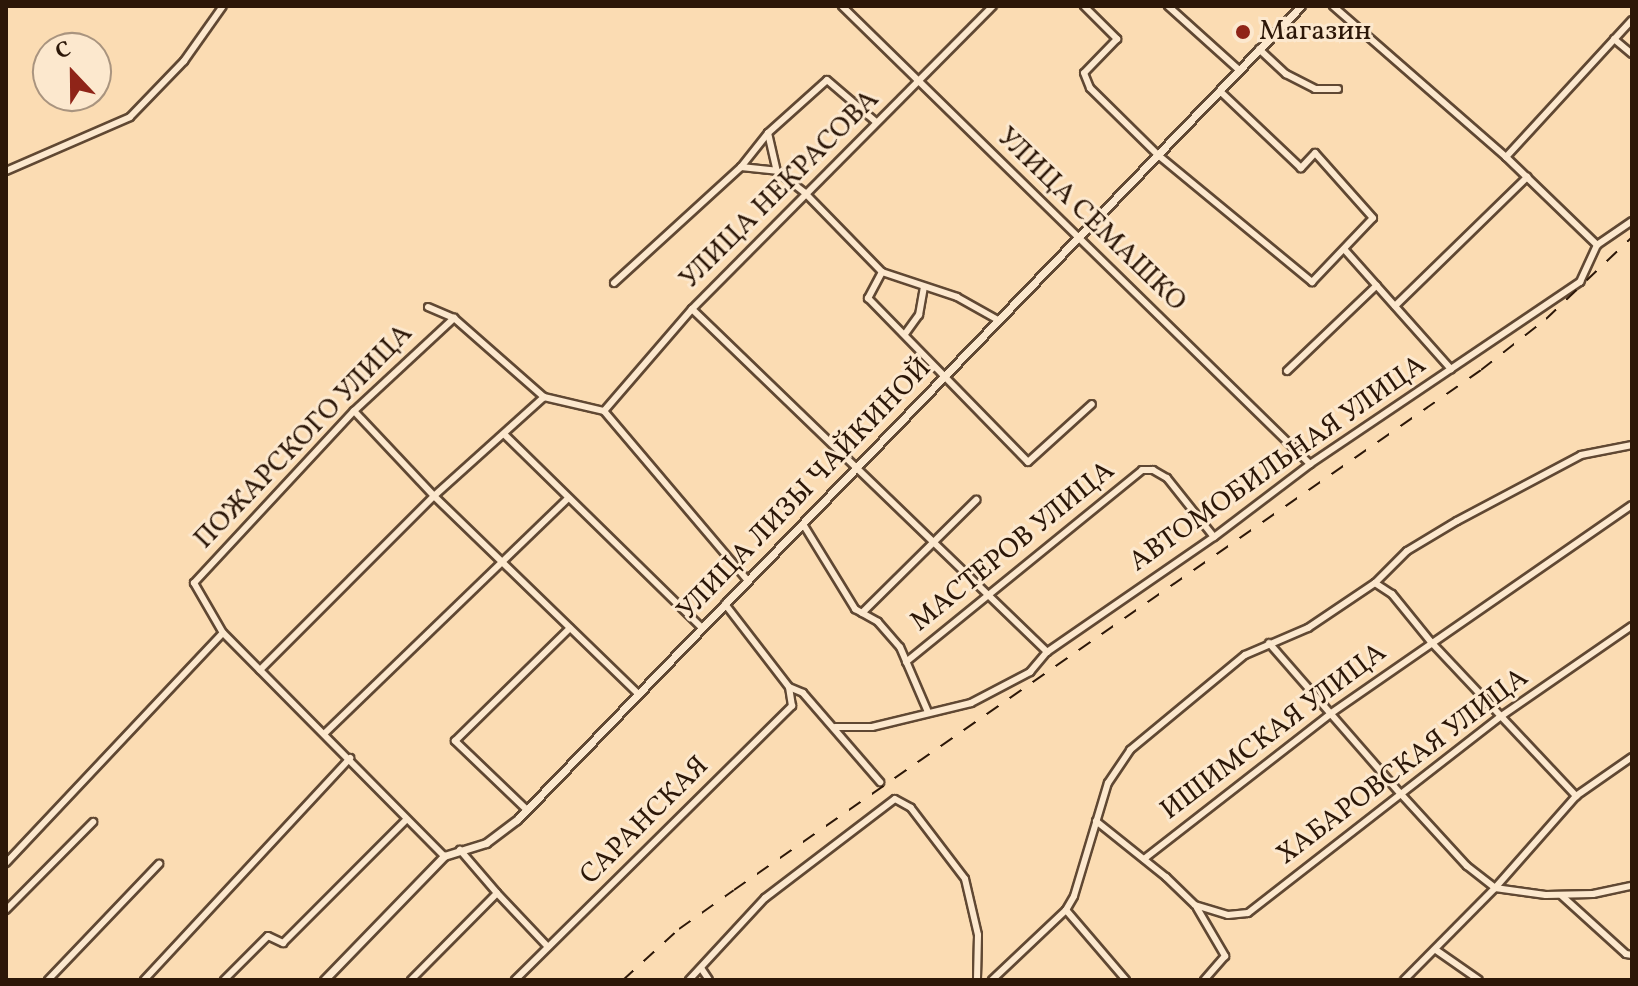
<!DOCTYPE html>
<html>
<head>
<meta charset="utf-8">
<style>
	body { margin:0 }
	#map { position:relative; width:1638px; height:986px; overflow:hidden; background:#fbdcb3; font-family:Vollkorn,serif }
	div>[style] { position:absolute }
	.roads { filter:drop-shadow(2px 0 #604833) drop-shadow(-2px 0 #604833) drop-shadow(0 2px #604833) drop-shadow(0 -2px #604833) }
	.minor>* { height:6px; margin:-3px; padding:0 3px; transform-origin:3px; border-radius:3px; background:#fce8ce }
	.tertiary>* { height:7px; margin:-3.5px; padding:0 3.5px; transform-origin:3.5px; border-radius:3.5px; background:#fce8ce }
	.rail>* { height:2px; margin-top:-1px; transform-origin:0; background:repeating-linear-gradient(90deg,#2c1708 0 14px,transparent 0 28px) }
	.dots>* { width:22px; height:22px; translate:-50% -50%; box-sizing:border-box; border:4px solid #fce8ce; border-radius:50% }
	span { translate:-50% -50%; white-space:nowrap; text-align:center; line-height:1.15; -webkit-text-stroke:6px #fce8ce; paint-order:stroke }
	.poi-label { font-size:28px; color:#2c1708 }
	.left { translate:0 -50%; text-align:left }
	.street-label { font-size:28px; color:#2c1708 }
	.frame { position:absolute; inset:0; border:8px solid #2c1708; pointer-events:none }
	.north { position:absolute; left:32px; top:32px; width:80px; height:80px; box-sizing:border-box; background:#fce8ce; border:2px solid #a9947f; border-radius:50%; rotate:338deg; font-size:22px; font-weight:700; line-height:32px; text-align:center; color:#2c1708 }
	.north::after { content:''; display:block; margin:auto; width:28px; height:36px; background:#8f2418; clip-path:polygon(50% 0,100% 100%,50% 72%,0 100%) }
</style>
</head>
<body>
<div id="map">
	<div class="roads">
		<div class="minor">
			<div style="left:842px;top:6px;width:655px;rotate:44.38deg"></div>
			<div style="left:1084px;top:6px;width:47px;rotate:45deg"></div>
			<div style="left:1117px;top:39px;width:47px;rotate:134.1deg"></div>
			<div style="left:1084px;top:73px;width:16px;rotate:68deg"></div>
			<div style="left:1090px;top:88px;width:95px;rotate:44.6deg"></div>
			<div style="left:1158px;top:155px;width:200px;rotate:39.5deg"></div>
			<div style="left:1312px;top:282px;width:88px;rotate:-46.4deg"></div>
			<div style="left:1373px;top:218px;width:87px;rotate:-131.7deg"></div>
			<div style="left:1315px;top:153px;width:21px;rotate:133deg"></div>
			<div style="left:1301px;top:168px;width:112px;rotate:-136.5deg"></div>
			<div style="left:1168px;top:6px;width:96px;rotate:42deg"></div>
			<div style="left:1333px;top:6px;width:230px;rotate:41.1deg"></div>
			<div style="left:1506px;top:157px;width:127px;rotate:44deg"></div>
			<div style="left:1614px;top:39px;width:23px;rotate:40deg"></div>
			<div style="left:1259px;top:49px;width:37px;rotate:43deg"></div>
			<div style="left:1286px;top:74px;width:33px;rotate:27deg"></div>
			<div style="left:1315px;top:89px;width:23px"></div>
			<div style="left:768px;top:133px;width:39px;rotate:77deg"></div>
			<div style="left:1506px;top:157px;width:186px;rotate:-47.4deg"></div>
			<div style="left:741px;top:167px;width:36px;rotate:6deg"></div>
			<div style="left:777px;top:171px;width:36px;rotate:38deg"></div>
			<div style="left:805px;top:193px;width:110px;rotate:45.7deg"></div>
			<div style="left:882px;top:272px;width:79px;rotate:18.4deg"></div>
			<div style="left:957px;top:297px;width:47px;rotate:29.3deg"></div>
			<div style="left:6px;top:171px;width:135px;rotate:-23.5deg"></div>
			<div style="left:130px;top:117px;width:78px;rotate:-46deg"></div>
			<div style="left:184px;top:61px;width:67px;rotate:-54.7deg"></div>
			<div style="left:1344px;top:249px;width:161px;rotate:48.3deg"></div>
			<div style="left:882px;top:272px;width:30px;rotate:118deg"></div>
			<div style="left:868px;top:298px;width:229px;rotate:45.7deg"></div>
			<div style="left:1028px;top:462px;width:86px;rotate:-42.2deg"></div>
			<div style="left:614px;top:283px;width:172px;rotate:-42.4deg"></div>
			<div style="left:741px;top:167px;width:43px;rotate:-51.5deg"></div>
			<div style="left:768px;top:133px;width:79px;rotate:-41.9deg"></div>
			<div style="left:827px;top:80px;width:65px;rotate:40.6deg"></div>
			<div style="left:1395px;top:306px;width:185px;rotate:-44.3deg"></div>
			<div style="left:428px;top:307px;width:28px;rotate:23deg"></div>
			<div style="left:454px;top:318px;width:120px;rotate:41.3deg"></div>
			<div style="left:544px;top:397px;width:62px;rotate:13.1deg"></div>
			<div style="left:604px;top:411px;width:223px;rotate:49.7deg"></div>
			<div style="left:692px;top:309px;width:494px;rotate:44deg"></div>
			<div style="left:905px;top:334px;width:24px;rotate:-54deg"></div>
			<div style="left:919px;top:315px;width:27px;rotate:-80deg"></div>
			<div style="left:1287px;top:371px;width:124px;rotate:-43.7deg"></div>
			<div style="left:354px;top:411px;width:117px;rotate:46.7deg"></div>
			<div style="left:434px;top:496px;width:284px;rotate:44.1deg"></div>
			<div style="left:604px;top:411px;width:135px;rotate:-49.2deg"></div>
			<div style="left:692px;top:309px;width:427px;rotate:-45.2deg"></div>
			<div style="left:505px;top:435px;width:276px;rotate:44.4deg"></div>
			<div style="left:803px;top:524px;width:100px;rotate:58.5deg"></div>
			<div style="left:855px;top:609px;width:26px;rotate:29deg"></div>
			<div style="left:878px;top:622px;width:33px;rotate:49deg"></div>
			<div style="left:900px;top:647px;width:71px;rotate:66.7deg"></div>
			<div style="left:1375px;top:583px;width:45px;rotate:-45deg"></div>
			<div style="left:1407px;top:551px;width:58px;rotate:-31deg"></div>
			<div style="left:1457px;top:521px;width:140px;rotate:-28deg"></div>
			<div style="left:1581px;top:455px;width:52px;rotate:-11.1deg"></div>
			<div style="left:725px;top:604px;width:105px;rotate:52.4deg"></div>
			<div style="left:789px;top:687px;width:15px;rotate:23deg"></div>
			<div style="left:803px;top:693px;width:118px;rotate:49.1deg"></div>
			<div style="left:862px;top:613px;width:161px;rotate:-44.7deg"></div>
			<div style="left:1269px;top:643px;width:199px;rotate:48.9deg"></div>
			<div style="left:1400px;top:793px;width:99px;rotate:47.5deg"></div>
			<div style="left:1467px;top:866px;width:36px;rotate:38deg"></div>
			<div style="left:1495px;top:888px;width:51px;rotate:7.8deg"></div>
			<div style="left:1546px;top:895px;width:47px;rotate:-1.2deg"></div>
			<div style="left:1593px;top:894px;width:40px;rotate:-12deg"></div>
			<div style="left:906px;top:662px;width:304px;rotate:-39.1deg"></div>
			<div style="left:1142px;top:470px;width:11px"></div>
			<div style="left:1153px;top:470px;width:16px;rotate:30deg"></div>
			<div style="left:1167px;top:478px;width:75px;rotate:51.5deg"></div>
			<div style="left:260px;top:670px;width:246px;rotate:-45deg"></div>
			<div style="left:434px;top:496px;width:148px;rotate:-42deg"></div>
			<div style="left:835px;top:727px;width:37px"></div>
			<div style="left:872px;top:727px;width:102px;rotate:-13.6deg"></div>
			<div style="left:971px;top:703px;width:67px;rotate:-27.7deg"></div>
			<div style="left:1030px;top:672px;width:26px;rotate:-50deg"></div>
			<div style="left:1047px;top:652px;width:203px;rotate:-34.6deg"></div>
			<div style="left:1214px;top:537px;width:121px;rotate:-37.2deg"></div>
			<div style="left:1310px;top:464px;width:326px;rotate:-34deg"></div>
			<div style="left:1580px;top:282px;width:41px;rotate:-65.3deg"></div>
			<div style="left:1597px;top:245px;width:42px;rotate:-34.4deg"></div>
			<div style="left:325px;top:733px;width:338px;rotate:-44deg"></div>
			<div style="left:527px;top:810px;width:100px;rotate:-136.2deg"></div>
			<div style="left:455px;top:741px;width:161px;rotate:-44.5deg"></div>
			<div style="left:1096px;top:821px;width:90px;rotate:38.7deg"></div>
			<div style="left:1166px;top:877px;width:40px;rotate:44deg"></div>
			<div style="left:1195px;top:905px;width:34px;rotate:17deg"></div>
			<div style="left:1228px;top:915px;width:20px;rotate:-6deg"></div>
			<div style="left:1248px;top:913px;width:319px;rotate:-37.9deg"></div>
			<div style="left:1500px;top:717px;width:160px;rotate:-34.6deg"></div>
			<div style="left:444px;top:856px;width:314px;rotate:-134.7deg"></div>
			<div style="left:223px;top:633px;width:58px;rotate:-120.1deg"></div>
			<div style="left:194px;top:583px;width:235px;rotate:-47.1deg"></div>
			<div style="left:354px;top:411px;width:137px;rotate:-42.9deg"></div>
			<div style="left:1144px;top:859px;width:236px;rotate:-37.9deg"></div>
			<div style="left:1330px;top:714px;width:367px;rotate:-34.7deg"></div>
			<div style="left:6px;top:863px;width:316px;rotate:-46.7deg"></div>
			<div style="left:497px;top:893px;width:74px;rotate:46.6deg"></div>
			<div style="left:1562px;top:896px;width:86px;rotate:42.2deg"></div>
			<div style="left:1626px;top:954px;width:6px;rotate:9deg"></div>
			<div style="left:1197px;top:908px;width:56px;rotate:59.7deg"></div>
			<div style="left:1225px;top:956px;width:32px;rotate:131deg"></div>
			<div style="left:6px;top:910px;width:124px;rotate:-45.3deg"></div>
			<div style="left:1066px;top:910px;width:92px;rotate:49.4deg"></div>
			<div style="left:1436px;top:950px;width:52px;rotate:34.9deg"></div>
			<div style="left:701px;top:968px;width:14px;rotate:56deg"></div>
			<div style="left:48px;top:980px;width:161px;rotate:-46.3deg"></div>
			<div style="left:144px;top:980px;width:303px;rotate:-47.1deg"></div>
			<div style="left:224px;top:980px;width:62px;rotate:-45deg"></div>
			<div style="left:268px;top:936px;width:17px;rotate:25deg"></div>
			<div style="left:283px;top:943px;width:174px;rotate:-45deg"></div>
			<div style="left:411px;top:980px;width:122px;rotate:-45.3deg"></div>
			<div style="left:497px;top:893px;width:57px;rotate:-130.7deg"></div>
			<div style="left:515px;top:980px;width:390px;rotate:-44.7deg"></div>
			<div style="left:792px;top:706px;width:19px;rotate:-99deg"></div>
			<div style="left:689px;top:980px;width:112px;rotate:-47.2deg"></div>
			<div style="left:765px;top:898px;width:163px;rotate:-37.3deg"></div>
			<div style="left:895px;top:799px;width:18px;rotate:29deg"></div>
			<div style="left:911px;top:808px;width:89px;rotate:52.7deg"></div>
			<div style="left:965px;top:879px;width:57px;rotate:76.9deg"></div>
			<div style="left:978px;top:935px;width:45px;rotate:91.3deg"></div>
			<div style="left:992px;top:980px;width:102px;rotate:-43.4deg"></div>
			<div style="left:1066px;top:910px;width:16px;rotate:-60deg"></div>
			<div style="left:1074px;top:896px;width:118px;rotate:-73.3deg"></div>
			<div style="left:1108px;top:783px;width:40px;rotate:-56deg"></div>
			<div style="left:1130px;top:750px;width:149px;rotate:-39.6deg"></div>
			<div style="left:1245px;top:655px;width:69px;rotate:-23.2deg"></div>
			<div style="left:1308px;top:628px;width:81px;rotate:-33.9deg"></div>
			<div style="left:1375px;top:583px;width:20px;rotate:33deg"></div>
			<div style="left:1392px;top:594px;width:62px;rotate:50.9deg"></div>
			<div style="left:1431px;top:642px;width:212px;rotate:46.7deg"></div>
			<div style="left:1404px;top:980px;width:129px;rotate:-45.3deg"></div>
			<div style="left:1495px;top:888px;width:123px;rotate:-48.6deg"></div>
			<div style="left:1576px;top:796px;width:68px;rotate:-34.9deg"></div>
		</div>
		<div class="tertiary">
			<div style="left:324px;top:980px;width:173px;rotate:-45.9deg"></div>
			<div style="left:444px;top:856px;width:44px;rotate:-17.2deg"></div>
			<div style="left:486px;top:843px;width:39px;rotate:-37deg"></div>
			<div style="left:517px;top:820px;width:1130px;rotate:-46.08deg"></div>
		</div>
	</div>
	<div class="rail">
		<div style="left:623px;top:980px;width:76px;rotate:-42.3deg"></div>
		<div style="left:679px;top:929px;width:67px;rotate:-35.3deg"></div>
		<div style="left:734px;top:890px;width:910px;rotate:-34.84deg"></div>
		<div style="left:1481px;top:370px;width:83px;rotate:-38.1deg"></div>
		<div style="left:1546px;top:319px;width:119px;rotate:-43.6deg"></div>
	</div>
	<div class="dots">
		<div style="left:1243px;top:32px;background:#8f2418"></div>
	</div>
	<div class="poi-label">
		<span class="left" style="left:1259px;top:32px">Магазин</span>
	</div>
	<div class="street-label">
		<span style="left:780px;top:190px;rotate:-45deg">УЛИЦА НЕКРАСОВА</span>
		<span style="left:1091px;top:220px;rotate:44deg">УЛИЦА СЕМАШКО</span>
		<span style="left:304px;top:437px;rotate:-46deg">ПОЖАРСКОГО УЛИЦА</span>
		<span style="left:1278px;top:464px;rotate:-35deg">АВТОМОБИЛЬНАЯ УЛИЦА</span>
		<span style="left:805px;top:490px;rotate:-46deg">УЛИЦА ЛИЗЫ ЧАЙКИНОЙ</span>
		<span style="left:1013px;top:547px;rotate:-39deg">МАСТЕРОВ УЛИЦА</span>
		<span style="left:1274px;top:732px;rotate:-37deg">ИШИМСКАЯ УЛИЦА</span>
		<span style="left:1403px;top:767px;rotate:-37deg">ХАБАРОВСКАЯ УЛИЦА</span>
		<span style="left:645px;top:821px;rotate:-45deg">САРАНСКАЯ</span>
	</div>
	<div class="frame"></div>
	<div class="north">С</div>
</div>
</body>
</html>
